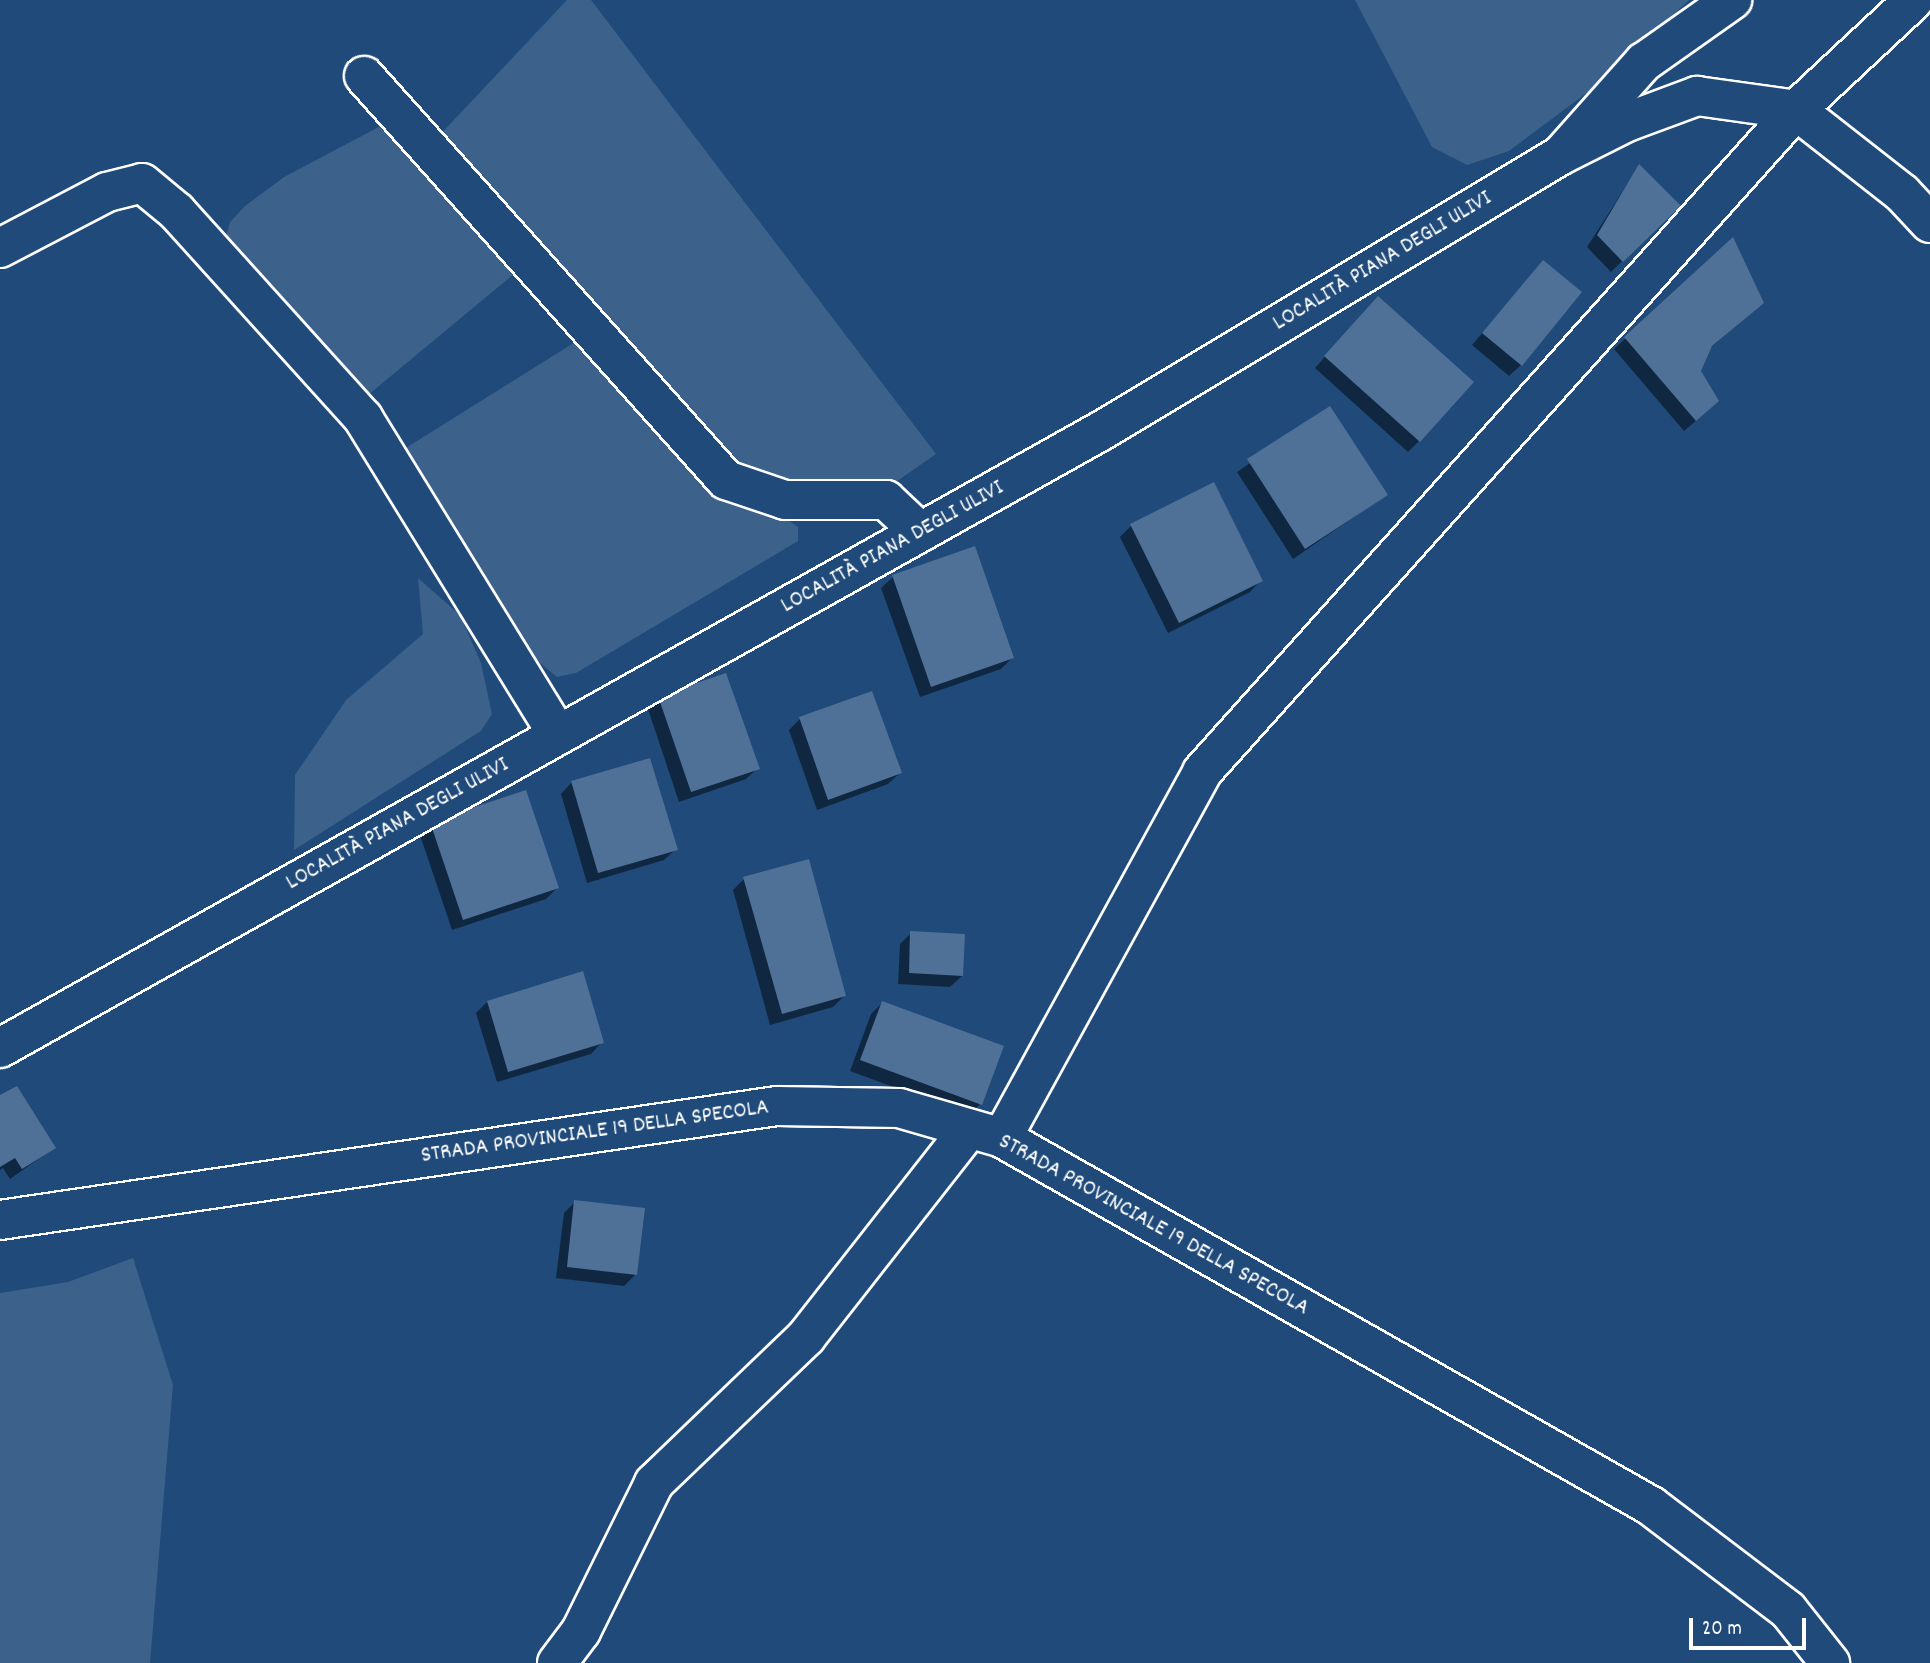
<!DOCTYPE html>
<html>
<head>
<meta charset="utf-8">
<style>
	body { margin:0 }
	#map { position:relative; width:1930px; height:1663px; overflow:hidden; background:#1f4a7a; font-family:Dekko,sans-serif }
	div>[style] { position:absolute }
	.green>* { inset:0; background:#3c618b }
	.shadow>* { inset:0; background:#0007 }
	.building>* { inset:0; background:#507197 }
	.roads { filter:drop-shadow(2px 0 #fff) drop-shadow(-2px 0 #fff) drop-shadow(0 2px #fff) drop-shadow(0 -2px #fff) }
	.minor>* { height:38px; margin:-19px; padding:0 19px; transform-origin:19px; border-radius:19px; background:#1f4a7a }
	.major>* { height:38px; margin:-19px; padding:0 19px; transform-origin:19px; border-radius:19px; background:#1f4a7a }
	span { translate:-50% -50%; white-space:nowrap; text-align:center; line-height:1.15; -webkit-text-stroke:6px #1f4a7a; paint-order:stroke }
	.street-label { font-size:23px; color:#fff }
	.scale { position:absolute; left:1689px; top:1618px; width:117px; height:32px; box-sizing:border-box; border:4px solid #fff; border-top:0; padding-left:9px; font-size:21px; line-height:24px; white-space:nowrap; color:#fff; -webkit-text-stroke:5px #1f4a7a; paint-order:stroke }
</style>
</head>
<body>
<div id="map">
	<div class="green">
		<div style="clip-path:polygon(567px 0,591px 0,936px 454px,890px 486px,748px 492px,798px 527px,798px 541px,576px 673px,557px 677px,528px 653px,401px 451px,580px 339px,520px 269px,362px 400px,225px 241px,230px 222px,245px 206px,284px 177px,392px 120px,434px 141px)"></div>
		<div style="clip-path:polygon(1355px 0,1689px 0,1604px 80px,1509px 151px,1467px 165px,1432px 147px)"></div>
		<div style="clip-path:polygon(418px 578px,460px 615px,481px 663px,492px 714px,481px 731px,294px 850px,295px 775px,346px 700px,423px 634px)"></div>
		<div style="clip-path:polygon(133px 1258px,173px 1385px,150px 1663px,0 1663px,0 1293px,68px 1282px)"></div>
	</div>
	<div class="shadow">
		<div style="clip-path:polygon(1639px 166px,1678px 206px,1611px 272px,1587px 247px)"></div>
		<div style="clip-path:polygon(1732px 240px,1762px 303px,1709px 349px,1699px 371px,1706px 412px,1684px 431px,1614px 349px)"></div>
		<div style="clip-path:polygon(1543px 262px,1521px 365px,1509px 376px,1472px 345px)"></div>
		<div style="clip-path:polygon(1367px 309px,1419px 441px,1408px 452px,1315px 368px)"></div>
		<div style="clip-path:polygon(1329px 408px,1386px 495px,1293px 559px,1237px 472px)"></div>
		<div style="clip-path:polygon(1214px 484px,1261px 580px,1250px 592px,1168px 633px,1120px 537px,1131px 526px)"></div>
		<div style="clip-path:polygon(974px 548px,1012px 658px,1001px 669px,920px 697px,881px 588px,893px 577px)"></div>
		<div style="clip-path:polygon(659px 698px,758px 768px,746px 779px,679px 802px,648px 709px)"></div>
		<div style="clip-path:polygon(800px 719px,900px 773px,888px 784px,817px 810px,789px 730px)"></div>
		<div style="clip-path:polygon(572px 782px,676px 849px,664px 860px,587px 883px,561px 794px)"></div>
		<div style="clip-path:polygon(431px 824px,557px 888px,546px 899px,452px 930px,420px 835px)"></div>
		<div style="clip-path:polygon(744px 879px,844px 996px,833px 1007px,770px 1025px,733px 890px)"></div>
		<div style="clip-path:polygon(911px 933px,962px 976px,950px 987px,898px 984px,900px 944px)"></div>
		<div style="clip-path:polygon(487px 1002px,602px 1042px,591px 1054px,497px 1082px,476px 1013px)"></div>
		<div style="clip-path:polygon(882px 1003px,980px 1104px,969px 1115px,850px 1071px,871px 1014px)"></div>
		<div style="clip-path:polygon(0 1097px,54px 1148px,10px 1179px,3px 1168px,0 1170px)"></div>
		<div style="clip-path:polygon(575px 1202px,635px 1275px,624px 1286px,556px 1278px,564px 1213px)"></div>
	</div>
	<div class="building">
		<div style="clip-path:polygon(1639px 164px,1681px 206px,1623px 262px,1597px 235px)"></div>
		<div style="clip-path:polygon(1733px 237px,1764px 303px,1712px 346px,1701px 371px,1719px 401px,1696px 421px,1624px 337px)"></div>
		<div style="clip-path:polygon(1543px 260px,1582px 292px,1522px 366px,1482px 333px)"></div>
		<div style="clip-path:polygon(1378px 296px,1474px 382px,1420px 442px,1324px 356px)"></div>
		<div style="clip-path:polygon(1330px 406px,1388px 495px,1305px 549px,1247px 459px)"></div>
		<div style="clip-path:polygon(1214px 482px,1263px 581px,1179px 623px,1130px 524px)"></div>
		<div style="clip-path:polygon(975px 546px,1014px 658px,931px 687px,892px 575px)"></div>
		<div style="clip-path:polygon(726px 673px,760px 769px,691px 792px,658px 696px)"></div>
		<div style="clip-path:polygon(872px 691px,902px 773px,828px 800px,799px 717px)"></div>
		<div style="clip-path:polygon(650px 758px,678px 850px,598px 873px,571px 781px)"></div>
		<div style="clip-path:polygon(526px 790px,559px 888px,463px 920px,430px 822px)"></div>
		<div style="clip-path:polygon(809px 859px,846px 996px,782px 1014px,743px 877px)"></div>
		<div style="clip-path:polygon(910px 931px,965px 934px,963px 976px,909px 973px)"></div>
		<div style="clip-path:polygon(583px 971px,604px 1043px,508px 1072px,487px 1001px)"></div>
		<div style="clip-path:polygon(882px 1001px,1004px 1046px,982px 1105px,860px 1060px)"></div>
		<div style="clip-path:polygon(17px 1086px,56px 1148px,22px 1169px,15px 1158px,0 1167px,0 1095px)"></div>
		<div style="clip-path:polygon(574px 1200px,645px 1208px,637px 1275px,567px 1267px)"></div>
	</div>
	<div class="roads">
		<div class="minor">
			<div style="left:364px;top:76px;width:542px;rotate:48.14deg"></div>
			<div style="left:726px;top:480px;width:62px;rotate:18.7deg"></div>
			<div style="left:785px;top:500px;width:101px"></div>
			<div style="left:886px;top:500px;width:47px;rotate:43.3deg"></div>
			<div style="left:1561px;top:155px;width:125px;rotate:-48.3deg"></div>
			<div style="left:1644px;top:62px;width:108px;rotate:-35.2deg"></div>
			<div style="left:0;top:248px;width:121px;rotate:-27.6deg"></div>
			<div style="left:107px;top:192px;width:36px;rotate:-14deg"></div>
			<div style="left:142px;top:183px;width:45px;rotate:39.6deg"></div>
			<div style="left:177px;top:212px;width:278px;rotate:47.9deg"></div>
			<div style="left:363px;top:418px;width:372px;rotate:58.4deg"></div>
			<div style="left:1002px;top:1138px;width:417px;rotate:-61.3deg"></div>
			<div style="left:1202px;top:772px;width:889px;rotate:-48.1deg"></div>
			<div style="left:1796px;top:110px;width:161px;rotate:-43deg"></div>
			<div style="left:557px;top:1663px;width:40px;rotate:-53deg"></div>
			<div style="left:581px;top:1631px;width:165px;rotate:-63.7deg"></div>
			<div style="left:654px;top:1483px;width:211px;rotate:-43.8deg"></div>
			<div style="left:806px;top:1337px;width:264px;rotate:-51.9deg"></div>
		</div>
		<div class="major">
			<div style="left:0;top:1048px;width:1262px;rotate:-29.27deg"></div>
			<div style="left:1101px;top:431px;width:536px;rotate:-30.96deg"></div>
			<div style="left:1561px;top:155px;width:74px;rotate:-26.6deg"></div>
			<div style="left:1627px;top:122px;width:75px;rotate:-20.4deg"></div>
			<div style="left:1697px;top:96px;width:100px;rotate:8deg"></div>
			<div style="left:1796px;top:110px;width:135px;rotate:38.1deg"></div>
			<div style="left:1902px;top:193px;width:41px;rotate:47deg"></div>
			<div style="left:0;top:1220px;width:785px;rotate:-8.35deg"></div>
			<div style="left:777px;top:1106px;width:122px;rotate:0.9deg"></div>
			<div style="left:899px;top:1108px;width:107px;rotate:16.2deg"></div>
			<div style="left:1002px;top:1138px;width:746px;rotate:29.55deg"></div>
			<div style="left:1651px;top:1506px;width:172px;rotate:37.2deg"></div>
			<div style="left:1788px;top:1610px;width:68px;rotate:51.6deg"></div>
		</div>
	</div>
	<div class="street-label">
		<span style="left:1383px;top:262px;rotate:-31deg">LOCALITÀ PIANA DEGLI ULIVI</span>
		<span style="left:893px;top:548px;rotate:-29deg">LOCALITÀ PIANA DEGLI ULIVI</span>
		<span style="left:398px;top:825px;rotate:-29deg">LOCALITÀ PIANA DEGLI ULIVI</span>
		<span style="left:595px;top:1133px;rotate:-8deg">STRADA PROVINCIALE 19 DELLA SPECOLA</span>
		<span style="left:1153px;top:1226px;rotate:29deg">STRADA PROVINCIALE 19 DELLA SPECOLA</span>
	</div>
	<div class="scale">20 m</div>
</div>
</body>
</html>
